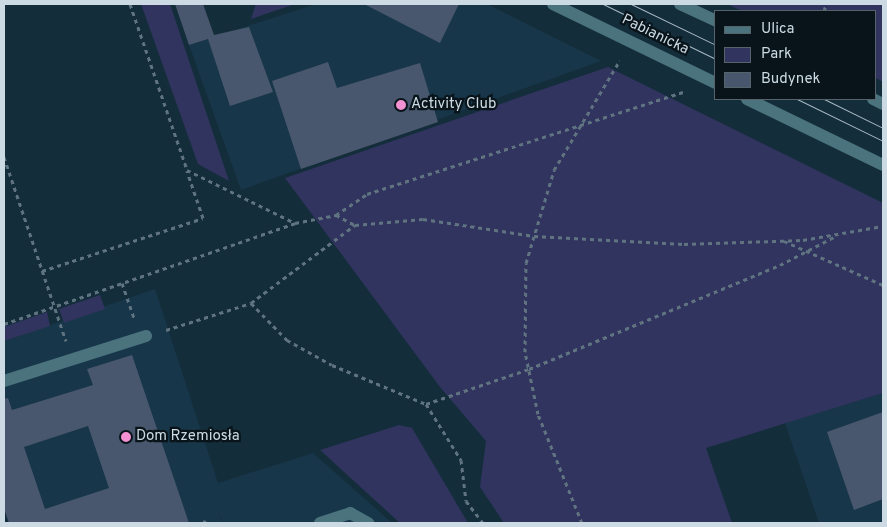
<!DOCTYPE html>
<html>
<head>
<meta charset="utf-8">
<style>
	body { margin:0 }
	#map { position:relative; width:887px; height:527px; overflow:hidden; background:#142d3b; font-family:Overpass,sans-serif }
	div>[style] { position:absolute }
	.built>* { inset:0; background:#173649 }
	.green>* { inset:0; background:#31345f }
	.building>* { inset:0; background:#48576d }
	.path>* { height:3px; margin-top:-1.5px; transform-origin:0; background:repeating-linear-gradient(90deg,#5f7480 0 4px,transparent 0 8px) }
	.minor>* { height:12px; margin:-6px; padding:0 6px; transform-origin:6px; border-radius:6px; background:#4a737e }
	.tram>* { height:1px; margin:-0.5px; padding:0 0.5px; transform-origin:0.5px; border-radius:0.5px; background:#a9bac4 }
	.dots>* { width:14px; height:14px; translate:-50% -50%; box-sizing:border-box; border:2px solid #09141a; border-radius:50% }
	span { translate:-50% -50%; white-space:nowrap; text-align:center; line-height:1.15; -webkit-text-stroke:4.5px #09141a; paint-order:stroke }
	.street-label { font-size:15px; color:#cbdae3 }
	.poi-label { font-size:15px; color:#cbdae3 }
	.left { translate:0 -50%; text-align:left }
	.frame { position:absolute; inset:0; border:5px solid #cbdae3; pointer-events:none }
	.legend { position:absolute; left:714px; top:10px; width:162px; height:90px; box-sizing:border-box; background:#09141a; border:1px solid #57636a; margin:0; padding:6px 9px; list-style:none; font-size:15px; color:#cbdae3 }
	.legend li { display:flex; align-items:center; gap:10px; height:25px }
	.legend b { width:25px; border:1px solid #57636a }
</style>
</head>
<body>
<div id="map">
	<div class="built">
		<div style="clip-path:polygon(316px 4px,487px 4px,601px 61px,241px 190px,189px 45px)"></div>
		<div style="clip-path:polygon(155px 289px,218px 483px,313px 453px,392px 523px,223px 523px,219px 513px,222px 523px,8px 523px,4px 509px,4px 341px)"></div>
		<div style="clip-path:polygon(883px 393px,883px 523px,819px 523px,785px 423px)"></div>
	</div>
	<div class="green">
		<div style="clip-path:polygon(141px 4px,170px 4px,229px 181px,198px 164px)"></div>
		<div style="clip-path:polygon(256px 4px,295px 4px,251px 19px)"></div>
		<div style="clip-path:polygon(727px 4px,883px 4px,883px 82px,876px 78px,876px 11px,742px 11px)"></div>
		<div style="clip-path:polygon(608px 67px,883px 203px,883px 393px,706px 448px,732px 523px,504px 523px,480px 487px,486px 441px,440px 387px,285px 178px)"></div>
		<div style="clip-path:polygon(100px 295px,105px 309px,64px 323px,59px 309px)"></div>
		<div style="clip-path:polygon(47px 312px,50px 326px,4px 341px,4px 327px)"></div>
		<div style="clip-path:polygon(399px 425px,412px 428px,468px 523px,400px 523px,320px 450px)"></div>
	</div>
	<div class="building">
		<div style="clip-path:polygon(175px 4px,203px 4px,214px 35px,249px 27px,273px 92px,230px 106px,208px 39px,189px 45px)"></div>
		<div style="clip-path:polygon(364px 4px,459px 4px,440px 43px)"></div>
		<div style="clip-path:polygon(328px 62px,337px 88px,420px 63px,438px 122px,301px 169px,272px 81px)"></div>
		<div style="clip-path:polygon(evenodd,132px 355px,189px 523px,9px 523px,4px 508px,4px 399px,8px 398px,12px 410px,93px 385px,87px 369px,132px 355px,88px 426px,109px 488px,45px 509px,24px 447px,88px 426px)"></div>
		<div style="clip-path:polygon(883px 412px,883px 499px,854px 510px,827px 432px)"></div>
	</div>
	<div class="path">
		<div style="left:130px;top:4px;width:176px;rotate:71deg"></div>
		<div style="left:187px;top:170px;width:120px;rotate:26.1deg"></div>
		<div style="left:295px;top:223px;width:42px;rotate:-11deg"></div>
		<div style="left:336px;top:215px;width:21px;rotate:28deg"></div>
		<div style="left:824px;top:11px;width:7px;rotate:-74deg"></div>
		<div style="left:4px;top:157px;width:194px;rotate:71.4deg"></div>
		<div style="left:336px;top:215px;width:37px;rotate:-34deg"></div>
		<div style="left:367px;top:194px;width:332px;rotate:-17.9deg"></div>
		<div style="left:784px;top:241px;width:108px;rotate:24deg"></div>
		<div style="left:42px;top:271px;width:169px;rotate:-18.2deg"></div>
		<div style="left:203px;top:218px;width:50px;rotate:-108.8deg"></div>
		<div style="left:122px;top:283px;width:37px;rotate:71deg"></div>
		<div style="left:251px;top:303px;width:130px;rotate:-36.9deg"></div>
		<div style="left:355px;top:225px;width:68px;rotate:-5deg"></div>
		<div style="left:423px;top:219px;width:112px;rotate:8.7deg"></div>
		<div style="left:534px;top:236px;width:150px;rotate:3.1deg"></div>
		<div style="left:684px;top:244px;width:119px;rotate:-1.9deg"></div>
		<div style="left:803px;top:240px;width:81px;rotate:-9.9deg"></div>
		<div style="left:4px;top:324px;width:308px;rotate:-19.1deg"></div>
		<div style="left:166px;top:330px;width:89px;rotate:-17.6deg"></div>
		<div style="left:251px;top:303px;width:52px;rotate:45.8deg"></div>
		<div style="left:287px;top:340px;width:51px;rotate:29.1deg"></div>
		<div style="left:332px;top:365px;width:102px;rotate:22.5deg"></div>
		<div style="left:426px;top:404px;width:66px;rotate:58deg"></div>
		<div style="left:461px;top:460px;width:41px;rotate:83deg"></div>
		<div style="left:466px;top:501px;width:28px;rotate:52deg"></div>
		<div style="left:426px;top:404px;width:109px;rotate:-18.8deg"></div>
		<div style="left:529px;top:369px;width:272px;rotate:-22.5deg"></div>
		<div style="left:780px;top:265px;width:63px;rotate:-27.4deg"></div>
		<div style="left:204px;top:523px;width:3px;rotate:-72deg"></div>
		<div style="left:582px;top:523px;width:118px;rotate:-112deg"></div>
		<div style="left:538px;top:414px;width:63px;rotate:-101.8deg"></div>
		<div style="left:525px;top:352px;width:89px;rotate:-89.4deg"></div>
		<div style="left:526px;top:263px;width:97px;rotate:-73.2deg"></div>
		<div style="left:554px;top:170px;width:128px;rotate:-59deg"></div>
	</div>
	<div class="minor">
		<div style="left:553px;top:4px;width:181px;rotate:25.9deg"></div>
		<div style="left:680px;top:4px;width:40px;rotate:25deg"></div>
		<div style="left:747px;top:99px;width:151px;rotate:25.9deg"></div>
		<div style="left:873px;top:99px;width:11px;rotate:27deg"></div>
		<div style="left:4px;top:381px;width:149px;rotate:-17.6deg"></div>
		<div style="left:320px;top:523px;width:32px;rotate:-18deg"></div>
		<div style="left:350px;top:513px;width:21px;rotate:29deg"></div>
	</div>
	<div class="tram">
		<div style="left:603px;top:4px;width:126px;rotate:26deg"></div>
		<div style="left:631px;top:4px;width:94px;rotate:25.8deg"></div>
		<div style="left:797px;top:99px;width:96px;rotate:26deg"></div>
		<div style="left:824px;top:99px;width:66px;rotate:26.2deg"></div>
	</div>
	<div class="dots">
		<div style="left:401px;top:105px;background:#f491d3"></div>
		<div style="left:126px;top:437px;background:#f491d3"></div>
	</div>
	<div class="street-label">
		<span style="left:655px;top:35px;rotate:26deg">Pabianicka</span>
	</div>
	<div class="poi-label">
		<span class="left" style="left:411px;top:105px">Activity Club</span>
		<span class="left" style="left:136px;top:437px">Dom Rzemiosła</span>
	</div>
	<div class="frame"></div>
	<ul class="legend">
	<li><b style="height:6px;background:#4a737e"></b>Ulica</li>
	<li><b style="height:14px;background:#31345f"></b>Park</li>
	<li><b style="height:14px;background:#48576d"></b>Budynek</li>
	</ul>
</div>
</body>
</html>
